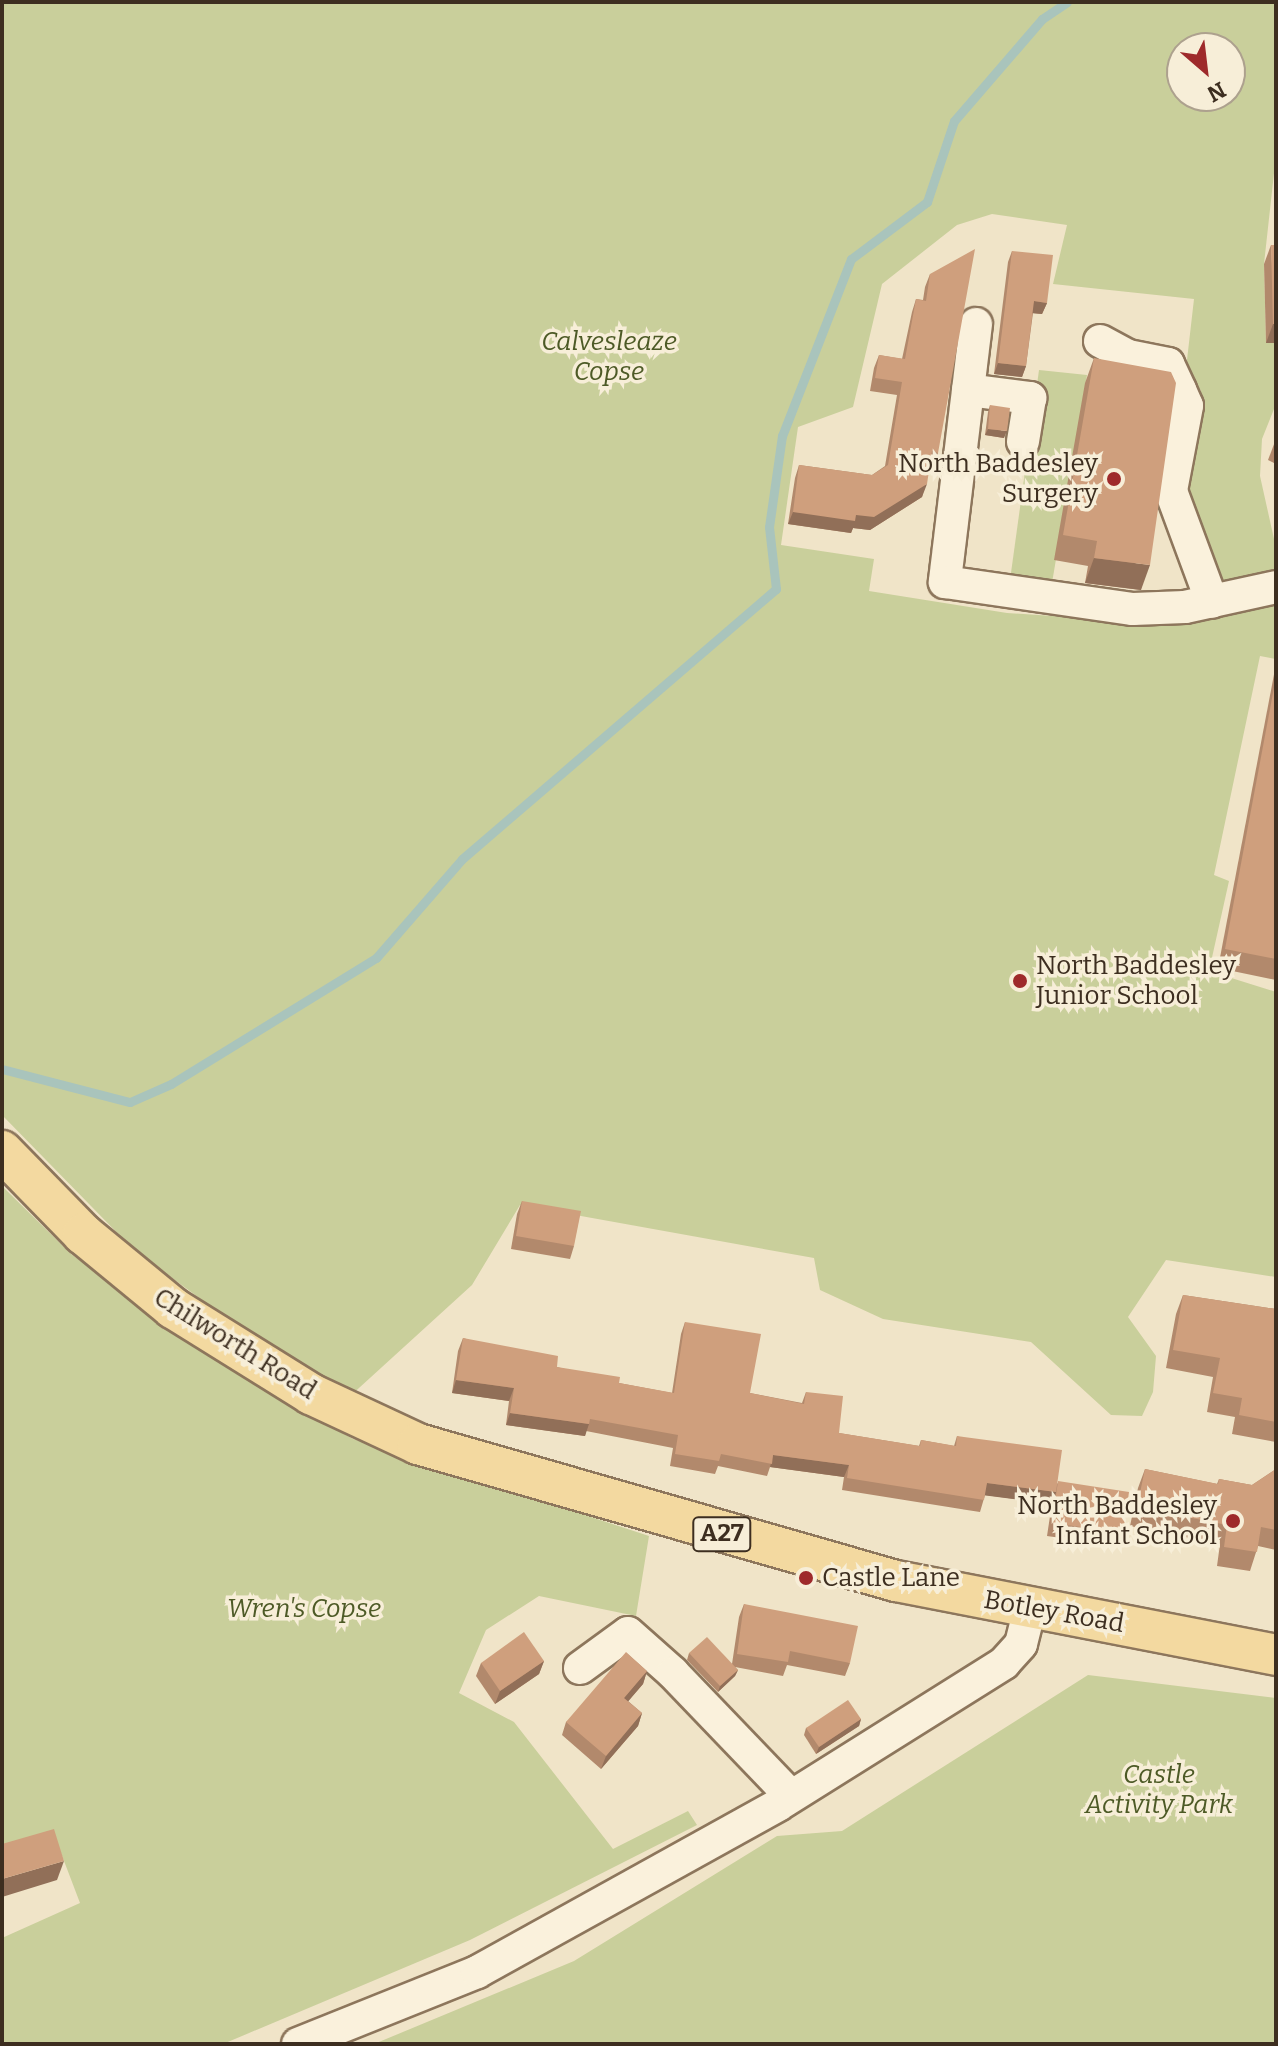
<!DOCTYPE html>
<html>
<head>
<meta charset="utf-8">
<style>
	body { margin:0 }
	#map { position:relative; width:1278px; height:2046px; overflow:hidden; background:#f0e4c8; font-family:Bitter,serif }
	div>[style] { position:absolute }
	.green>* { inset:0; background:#c9cf9b }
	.stream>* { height:9px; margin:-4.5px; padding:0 4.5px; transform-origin:4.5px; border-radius:4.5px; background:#a9c4bc }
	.roads { filter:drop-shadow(2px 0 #8d765c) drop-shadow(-2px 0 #8d765c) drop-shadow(0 2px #8d765c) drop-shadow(0 -2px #8d765c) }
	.minor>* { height:32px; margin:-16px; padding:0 16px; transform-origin:16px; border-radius:16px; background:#faf1dc }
	.major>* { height:40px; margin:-20px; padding:0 20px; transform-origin:20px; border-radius:20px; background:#f3d9a0 }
	.wall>* { inset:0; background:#b2896c }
	.shaded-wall>* { inset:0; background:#916f58 }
	.building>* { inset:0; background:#cf9f7d }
	.dots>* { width:22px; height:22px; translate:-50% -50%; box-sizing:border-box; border:4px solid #f7eed8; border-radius:50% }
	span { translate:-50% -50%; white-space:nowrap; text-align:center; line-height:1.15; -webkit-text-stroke:7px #f7eed8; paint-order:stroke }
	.shield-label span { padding:2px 6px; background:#f7eed8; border:2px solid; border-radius:6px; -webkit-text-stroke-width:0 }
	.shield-label { font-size:24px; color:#3d2e20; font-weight:700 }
	.park-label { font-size:26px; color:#4d5a26; font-style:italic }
	.poi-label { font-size:26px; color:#3d2e20 }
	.right { translate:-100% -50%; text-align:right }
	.left { translate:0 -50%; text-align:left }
	.street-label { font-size:26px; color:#3d2e20 }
	.frame { position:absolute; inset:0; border:4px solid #3d2e20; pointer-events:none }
	.north { position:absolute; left:1166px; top:32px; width:80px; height:80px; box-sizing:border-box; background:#f7eed8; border:2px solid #ada18e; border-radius:50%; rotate:152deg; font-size:22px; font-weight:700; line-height:32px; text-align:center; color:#3d2e20 }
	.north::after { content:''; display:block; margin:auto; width:28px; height:36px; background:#9e2a2b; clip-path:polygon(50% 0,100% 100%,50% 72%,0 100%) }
</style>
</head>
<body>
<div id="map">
	<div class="green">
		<div style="clip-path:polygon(evenodd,2px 2px,1276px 2px,1276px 155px,1264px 264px,1266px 343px,1276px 343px,1276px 404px,1262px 439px,1260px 476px,1276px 548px,1276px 578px,1227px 589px,1208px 558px,1184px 492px,1201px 390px,1184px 386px,1194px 299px,1053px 284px,1067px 225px,992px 214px,957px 225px,882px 284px,853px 407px,798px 427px,781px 545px,874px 559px,869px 591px,1007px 613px,1171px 624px,1276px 604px,1276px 659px,1260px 656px,1214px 875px,1229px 881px,1209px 971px,1276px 992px,1276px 1277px,1166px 1260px,1128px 1317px,1156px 1356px,1153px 1392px,1142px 1416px,1111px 1415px,1031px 1342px,883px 1319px,820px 1290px,814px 1258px,520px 1205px,472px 1285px,348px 1398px,275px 1354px,133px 1249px,2px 1115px,2px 2px,1182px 48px,1230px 48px,1230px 96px,1182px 96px,1182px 48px)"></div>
		<div style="clip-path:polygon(1039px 370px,1087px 375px,1052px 583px,1010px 580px)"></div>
		<div style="clip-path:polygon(2px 1186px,71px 1254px,218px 1361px,353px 1439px,649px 1536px,636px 1616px,539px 1596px,486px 1630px,459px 1693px,514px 1722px,613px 1849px,688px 1811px,697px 1825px,470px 1940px,223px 2044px,2px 2044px,2px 1938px,80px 1903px,53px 1832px,2px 1848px)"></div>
		<div style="clip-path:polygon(1088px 1675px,1276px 1698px,1276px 2044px,374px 2044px,574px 1961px,777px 1836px,842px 1831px)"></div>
	</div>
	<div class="stream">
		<div style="left:2px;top:1069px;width:132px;rotate:14.5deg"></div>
		<div style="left:130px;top:1102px;width:45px;rotate:-23.7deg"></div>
		<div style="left:171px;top:1084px;width:241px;rotate:-31.6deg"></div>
		<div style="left:376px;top:958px;width:131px;rotate:-49deg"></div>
		<div style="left:462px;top:859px;width:414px;rotate:-40.7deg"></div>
		<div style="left:776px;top:589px;width:62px;rotate:-96.4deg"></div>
		<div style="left:769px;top:527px;width:92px;rotate:-81.9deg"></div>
		<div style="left:782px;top:436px;width:190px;rotate:-68.7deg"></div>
		<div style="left:851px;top:259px;width:95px;rotate:-36.9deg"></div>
		<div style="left:927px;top:202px;width:85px;rotate:-71.6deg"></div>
		<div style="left:954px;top:121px;width:135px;rotate:-49.2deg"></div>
		<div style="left:1042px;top:19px;width:30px;rotate:-34deg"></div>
	</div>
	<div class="roads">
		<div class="minor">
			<div style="left:976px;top:324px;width:260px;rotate:96.9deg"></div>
			<div style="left:945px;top:582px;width:190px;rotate:8.2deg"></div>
			<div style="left:1133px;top:609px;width:52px;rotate:-2.2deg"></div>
			<div style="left:1185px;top:607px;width:93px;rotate:-12.4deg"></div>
			<div style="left:1100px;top:341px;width:32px;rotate:28deg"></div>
			<div style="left:1128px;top:356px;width:41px;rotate:11.3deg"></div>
			<div style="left:1168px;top:364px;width:29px;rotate:65deg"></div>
			<div style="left:1180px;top:390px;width:17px;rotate:66deg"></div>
			<div style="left:1187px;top:406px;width:86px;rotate:100.7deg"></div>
			<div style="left:1171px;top:491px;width:118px;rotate:69.7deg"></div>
			<div style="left:968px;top:390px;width:63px;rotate:7.4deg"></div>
			<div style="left:1030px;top:398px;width:44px;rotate:99.2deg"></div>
			<div style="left:580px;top:1668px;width:59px;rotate:-36.1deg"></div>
			<div style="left:628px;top:1633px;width:60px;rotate:41.6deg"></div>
			<div style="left:673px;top:1673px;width:170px;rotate:46.2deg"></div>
			<div style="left:298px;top:2044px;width:193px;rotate:-21.9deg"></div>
			<div style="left:477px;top:1972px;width:344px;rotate:-29deg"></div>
			<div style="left:778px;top:1805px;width:267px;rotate:-32.1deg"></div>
			<div style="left:1004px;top:1663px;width:25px;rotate:-48deg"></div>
			<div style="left:1021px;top:1644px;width:37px;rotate:-76deg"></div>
		</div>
		<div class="major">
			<div style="left:2px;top:1151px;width:116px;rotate:45.7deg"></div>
			<div style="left:83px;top:1234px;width:117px;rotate:39.4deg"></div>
			<div style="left:173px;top:1308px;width:163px;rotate:31.9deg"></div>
			<div style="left:311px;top:1394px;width:118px;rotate:25deg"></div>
			<div style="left:418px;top:1444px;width:497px;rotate:16deg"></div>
			<div style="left:896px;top:1581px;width:387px;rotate:11deg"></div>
		</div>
	</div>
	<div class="wall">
		<div style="clip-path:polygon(1271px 245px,1276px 343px,1266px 343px,1264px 264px)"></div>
		<div style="clip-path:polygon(1012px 251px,1047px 303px,1042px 314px,1033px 313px,1026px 366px,1022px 377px,994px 374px,1008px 262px)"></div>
		<div style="clip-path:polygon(930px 274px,938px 453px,934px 465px,930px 465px,922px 497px,870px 530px,853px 528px,851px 533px,788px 524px,795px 478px,799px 465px,872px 475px,885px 466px,897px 395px,870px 391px,874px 368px,879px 355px,902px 359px,912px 312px,916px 299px,923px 300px,925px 287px)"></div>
		<div style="clip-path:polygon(1094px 358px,1141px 590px,1085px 583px,1088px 566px,1054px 560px,1085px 383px)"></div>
		<div style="clip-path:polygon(990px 405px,1004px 438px,985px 435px,988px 412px)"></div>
		<div style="clip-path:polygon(1276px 439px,1276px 464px,1268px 460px)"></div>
		<div style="clip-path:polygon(1276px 664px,1276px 980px,1218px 968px)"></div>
		<div style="clip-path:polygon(522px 1201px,574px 1246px,570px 1259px,511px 1249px,517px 1214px)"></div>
		<div style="clip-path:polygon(1183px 1295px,1276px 1309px,1276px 1442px,1232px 1434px,1235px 1417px,1207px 1412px,1213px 1377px,1166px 1368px,1176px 1314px)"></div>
		<div style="clip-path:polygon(685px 1322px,750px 1393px,802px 1403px,806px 1392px,839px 1433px,919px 1446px,921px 1440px,954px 1446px,957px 1436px,1057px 1483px,1123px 1533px,1118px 1546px,1047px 1536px,1052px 1503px,1052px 1504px,985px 1495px,980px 1512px,842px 1490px,844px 1477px,770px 1467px,767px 1476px,718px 1466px,715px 1474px,670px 1466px,673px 1448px,586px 1431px,585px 1436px,506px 1425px,509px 1401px,452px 1393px,458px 1351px,463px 1338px,557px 1367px,619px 1383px,672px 1393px,681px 1334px)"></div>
		<div style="clip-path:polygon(1145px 1469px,1217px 1484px,1219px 1479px,1252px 1485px,1276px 1469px,1276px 1550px,1258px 1546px,1250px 1571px,1217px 1566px,1220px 1544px,1130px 1526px,1138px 1488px)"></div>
		<div style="clip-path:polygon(744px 1604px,850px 1663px,845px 1676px,787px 1665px,783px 1676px,735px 1667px,738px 1670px,735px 1676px,718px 1692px,687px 1660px,689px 1653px,732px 1664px,739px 1617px)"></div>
		<div style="clip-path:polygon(544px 1661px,539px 1674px,495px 1704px,476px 1676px,481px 1663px)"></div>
		<div style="clip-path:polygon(647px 1671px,643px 1684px,628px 1701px,642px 1713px,638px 1726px,601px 1769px,562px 1735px,566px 1722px)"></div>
		<div style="clip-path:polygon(861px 1719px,859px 1726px,816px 1754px,804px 1735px,806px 1728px)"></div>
	</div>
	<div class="shaded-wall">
		<div style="clip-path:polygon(1034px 301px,1047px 303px,1042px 314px,1030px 313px)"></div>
		<div style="clip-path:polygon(1273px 324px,1276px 324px,1276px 343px,1266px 343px)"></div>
		<div style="clip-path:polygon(998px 363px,1026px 366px,1022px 377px,994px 374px)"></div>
		<div style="clip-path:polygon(988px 429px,1007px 431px,1004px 438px,985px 435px)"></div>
		<div style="clip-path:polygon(927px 484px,922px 497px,870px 530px,853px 528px,851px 533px,788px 524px,793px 512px,856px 515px)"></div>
		<div style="clip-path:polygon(1094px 558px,1150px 565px,1141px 590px,1085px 583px)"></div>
		<div style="clip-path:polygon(456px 1380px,514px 1388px,509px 1401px,452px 1393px)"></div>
		<div style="clip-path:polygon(510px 1413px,589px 1424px,585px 1436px,506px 1425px)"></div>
		<div style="clip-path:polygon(773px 1455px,849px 1465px,844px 1477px,770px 1467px)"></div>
		<div style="clip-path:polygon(987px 1483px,1056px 1492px,1052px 1504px,982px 1495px)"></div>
		<div style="clip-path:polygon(544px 1661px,539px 1674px,495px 1704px,500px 1691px)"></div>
		<div style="clip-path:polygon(738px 1670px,735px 1676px,718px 1692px,720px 1686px)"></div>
		<div style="clip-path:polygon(647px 1671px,643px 1684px,620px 1711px,624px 1698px)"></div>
		<div style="clip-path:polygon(642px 1713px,638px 1726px,601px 1769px,606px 1756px)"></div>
		<div style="clip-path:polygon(861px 1719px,859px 1726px,816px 1754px,819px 1747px)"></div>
		<div style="clip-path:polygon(64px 1861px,57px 1880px,2px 1897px,2px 1879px)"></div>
	</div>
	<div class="building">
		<div style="clip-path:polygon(1271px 245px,1276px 245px,1276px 324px,1273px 324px)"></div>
		<div style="clip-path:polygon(975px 249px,938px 453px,932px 451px,927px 484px,874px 517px,856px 515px,855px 521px,793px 512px,799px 465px,872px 475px,888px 465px,902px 382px,875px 378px,879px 355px,905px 359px,916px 299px,926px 301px,930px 274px)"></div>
		<div style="clip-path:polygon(1012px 251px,1053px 255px,1047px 303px,1034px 301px,1026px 366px,998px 363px)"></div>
		<div style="clip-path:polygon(1094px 358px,1171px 372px,1176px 383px,1150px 565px,1094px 558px,1097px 541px,1063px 535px)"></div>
		<div style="clip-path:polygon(990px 405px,1010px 408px,1007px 431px,988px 429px)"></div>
		<div style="clip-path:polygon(1276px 677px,1276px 959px,1225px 949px)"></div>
		<div style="clip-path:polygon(522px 1201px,581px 1211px,574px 1246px,516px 1236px)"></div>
		<div style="clip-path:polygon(1183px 1295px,1276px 1309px,1276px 1422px,1239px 1415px,1242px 1398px,1213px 1393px,1220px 1358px,1173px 1350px)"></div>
		<div style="clip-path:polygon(685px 1322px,761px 1334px,750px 1393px,804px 1404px,806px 1392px,843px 1396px,839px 1433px,920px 1446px,921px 1440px,956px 1446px,957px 1436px,1062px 1450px,1056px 1492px,987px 1483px,984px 1500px,847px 1478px,849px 1465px,773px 1455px,772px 1464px,721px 1454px,719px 1461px,675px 1454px,678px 1435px,590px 1419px,589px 1424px,510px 1413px,514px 1388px,456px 1380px,463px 1338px,558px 1356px,557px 1367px,620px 1377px,619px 1383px,674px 1393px)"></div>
		<div style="clip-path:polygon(1145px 1469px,1218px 1484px,1219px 1479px,1252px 1485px,1276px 1469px,1276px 1530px,1261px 1527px,1257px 1552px,1224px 1547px,1227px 1525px,1137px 1507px)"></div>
		<div style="clip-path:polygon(1058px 1481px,1129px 1492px,1123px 1533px,1052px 1523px)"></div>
		<div style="clip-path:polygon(744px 1604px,858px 1626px,850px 1663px,790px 1651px,788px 1662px,737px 1654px)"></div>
		<div style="clip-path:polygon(524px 1632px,544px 1661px,500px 1691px,481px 1663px)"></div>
		<div style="clip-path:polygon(707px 1637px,738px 1670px,720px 1686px,689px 1653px)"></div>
		<div style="clip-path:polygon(626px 1652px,647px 1671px,624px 1698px,642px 1713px,606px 1756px,566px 1722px)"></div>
		<div style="clip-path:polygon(848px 1700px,861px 1719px,819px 1747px,806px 1728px)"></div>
		<div style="clip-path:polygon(54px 1829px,64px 1861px,2px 1879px,2px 1844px)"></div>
	</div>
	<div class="dots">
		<div style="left:1114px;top:479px;background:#9e2a2b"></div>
		<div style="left:1020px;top:981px;background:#9e2a2b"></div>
		<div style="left:1233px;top:1521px;background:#9e2a2b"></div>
		<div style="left:806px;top:1578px;background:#9e2a2b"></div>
	</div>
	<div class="shield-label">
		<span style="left:722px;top:1534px">A27</span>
	</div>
	<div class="park-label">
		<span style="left:609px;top:357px">Calvesleaze<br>Copse</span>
		<span style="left:304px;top:1609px">Wren's Copse</span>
		<span style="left:1159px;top:1790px">Castle<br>Activity Park</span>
	</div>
	<div class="poi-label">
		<span class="right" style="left:1098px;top:479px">North Baddesley<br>Surgery</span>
		<span class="left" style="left:1036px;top:981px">North Baddesley<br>Junior School</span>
		<span class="right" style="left:1217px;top:1521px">North Baddesley<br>Infant School</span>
		<span class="left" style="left:822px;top:1578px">Castle Lane</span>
	</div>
	<div class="street-label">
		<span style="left:235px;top:1344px;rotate:32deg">Chilworth Road</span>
		<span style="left:1054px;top:1612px;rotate:10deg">Botley Road</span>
	</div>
	<div class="frame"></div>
	<div class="north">N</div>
</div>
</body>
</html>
